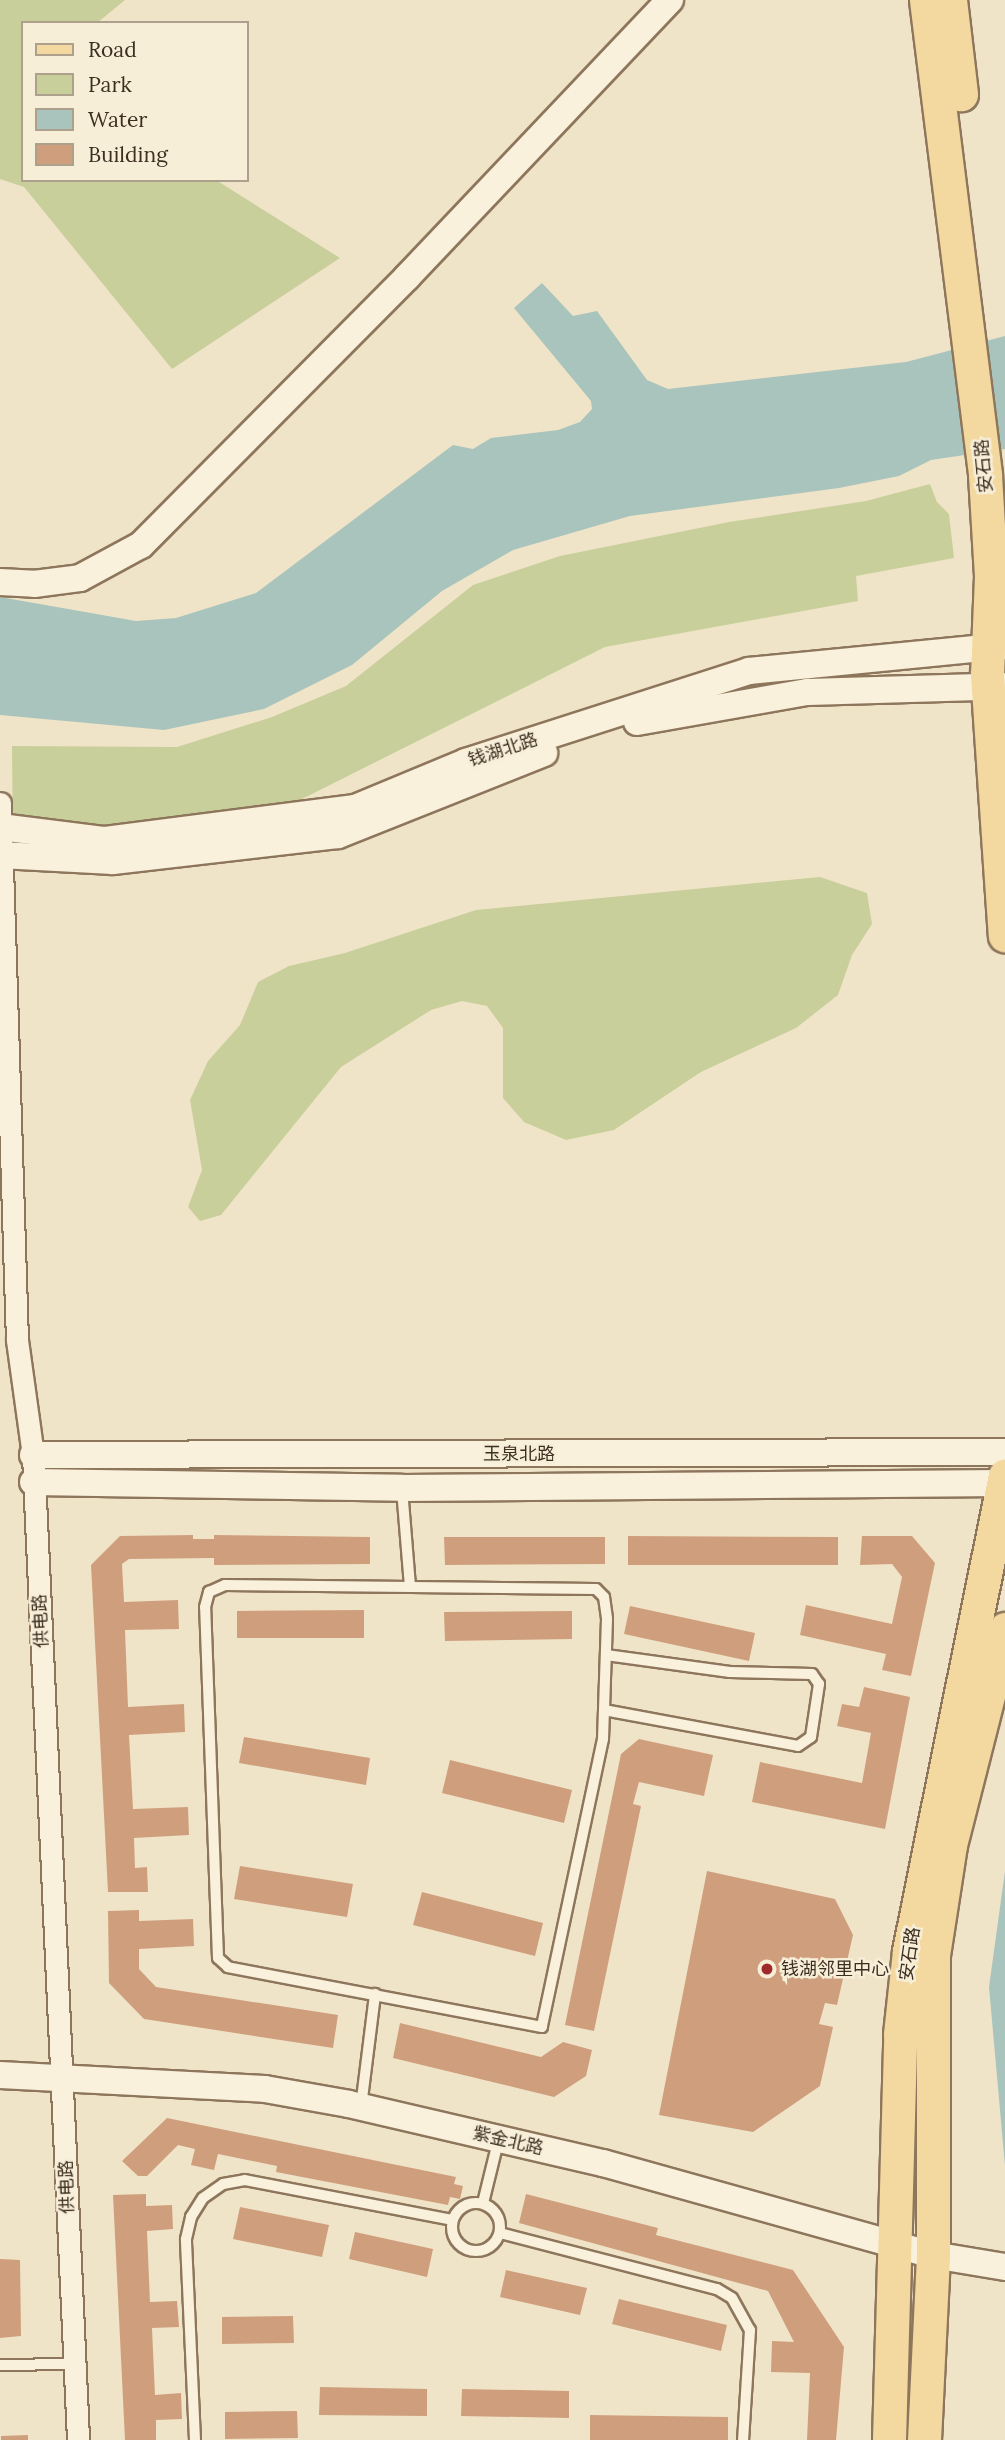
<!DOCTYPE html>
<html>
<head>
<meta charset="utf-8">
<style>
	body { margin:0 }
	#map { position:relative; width:1005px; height:2440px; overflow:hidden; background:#f0e4c8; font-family:Lora,"Noto Sans SC",serif }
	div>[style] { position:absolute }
	.green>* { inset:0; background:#c9cf9b }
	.water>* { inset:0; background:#a9c4bc }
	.building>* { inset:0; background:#cf9f7d }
	.roads { filter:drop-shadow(2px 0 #8d765c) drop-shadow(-2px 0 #8d765c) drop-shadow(0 2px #8d765c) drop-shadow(0 -2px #8d765c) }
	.service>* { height:10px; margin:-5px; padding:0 5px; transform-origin:5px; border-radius:5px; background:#faf1dc }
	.service>.ring { margin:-5px; padding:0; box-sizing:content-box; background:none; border:10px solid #faf1dc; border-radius:50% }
	.minor>* { height:21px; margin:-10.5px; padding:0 10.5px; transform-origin:10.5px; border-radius:10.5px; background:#faf1dc }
	.tertiary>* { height:26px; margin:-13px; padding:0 13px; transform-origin:13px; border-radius:13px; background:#faf1dc }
	.primary>* { height:33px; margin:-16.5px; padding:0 16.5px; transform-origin:16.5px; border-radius:16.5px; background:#f3d9a0 }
	.dots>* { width:19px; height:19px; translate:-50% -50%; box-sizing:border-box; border:4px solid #f7eed8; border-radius:50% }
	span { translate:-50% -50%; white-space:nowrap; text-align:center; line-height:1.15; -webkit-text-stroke:5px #f7eed8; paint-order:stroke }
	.street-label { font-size:18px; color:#3d2e20 }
	.poi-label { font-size:18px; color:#3d2e20 }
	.left { translate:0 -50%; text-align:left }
	.legend { position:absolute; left:21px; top:21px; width:228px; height:161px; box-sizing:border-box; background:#f7eed8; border:2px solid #ada18e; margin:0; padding:9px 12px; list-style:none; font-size:21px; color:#3d2e20 }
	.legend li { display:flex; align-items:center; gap:14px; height:35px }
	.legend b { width:35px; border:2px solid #ada18e }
</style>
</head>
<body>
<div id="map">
	<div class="green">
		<div style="clip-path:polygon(0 0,125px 0,97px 23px,23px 23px,23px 180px,216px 180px,340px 258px,172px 369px,24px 187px,0 179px)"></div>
		<div style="clip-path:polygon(930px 484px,937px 502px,949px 514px,954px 558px,856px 576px,858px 601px,605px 647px,296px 802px,214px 835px,13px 852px,12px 746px,177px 747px,272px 717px,346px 686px,473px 585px,560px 556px,729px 522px,866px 501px)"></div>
		<div style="clip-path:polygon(820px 877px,867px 893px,872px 924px,852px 955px,838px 995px,796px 1028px,701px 1072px,614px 1130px,566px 1140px,524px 1122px,503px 1098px,503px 1028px,487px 1006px,462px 1001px,431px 1010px,341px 1067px,221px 1215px,200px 1221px,188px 1207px,202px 1170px,190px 1100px,208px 1061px,240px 1025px,258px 982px,289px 966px,345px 953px,476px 910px)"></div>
	</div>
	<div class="water">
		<div style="clip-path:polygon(542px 283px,573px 316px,597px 311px,647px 380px,668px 389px,906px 362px,1005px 336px,1005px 449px,931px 460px,899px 476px,839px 488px,630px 516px,513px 550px,442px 591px,352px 665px,264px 709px,164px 730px,0 715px,0 597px,136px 621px,176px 618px,256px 593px,453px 445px,473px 449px,491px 438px,558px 430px,580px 422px,592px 409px,591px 401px,514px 308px)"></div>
		<div style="clip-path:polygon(1005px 1871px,1005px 2166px,989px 1987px)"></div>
	</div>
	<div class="building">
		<div style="clip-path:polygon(193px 1535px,193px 1539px,214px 1539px,214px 1535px,370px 1537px,370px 1564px,214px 1565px,214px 1558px,129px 1559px,122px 1564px,124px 1602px,178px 1600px,179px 1629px,125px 1630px,128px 1707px,184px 1704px,185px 1732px,129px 1735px,133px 1809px,188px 1807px,189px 1835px,134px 1838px,135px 1868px,147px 1867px,148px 1892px,108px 1892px,91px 1565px,120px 1536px)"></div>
		<div style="clip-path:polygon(628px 1536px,838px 1537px,838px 1565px,628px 1565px)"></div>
		<div style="clip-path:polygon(862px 1536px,912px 1536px,935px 1563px,911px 1676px,882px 1670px,886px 1654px,800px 1635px,806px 1605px,892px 1624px,902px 1577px,892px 1564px,860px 1565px)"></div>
		<div style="clip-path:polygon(444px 1537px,605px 1537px,605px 1564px,445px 1565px)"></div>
		<div style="clip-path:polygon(630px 1606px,755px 1633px,749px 1661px,624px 1634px)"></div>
		<div style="clip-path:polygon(364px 1610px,364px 1638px,237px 1638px,237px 1611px)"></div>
		<div style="clip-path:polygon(572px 1611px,572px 1639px,445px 1641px,444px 1612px)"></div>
		<div style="clip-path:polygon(864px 1687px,910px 1697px,885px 1829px,752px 1802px,760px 1762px,862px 1783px,871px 1733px,837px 1726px,842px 1704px,859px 1707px)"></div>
		<div style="clip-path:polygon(244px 1737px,370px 1758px,366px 1785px,239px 1763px)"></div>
		<div style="clip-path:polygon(639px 1739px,713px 1755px,704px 1796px,639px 1782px,633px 1804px,641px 1806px,594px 2031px,565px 2025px,621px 1754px)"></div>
		<div style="clip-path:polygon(450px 1760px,572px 1790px,564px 1823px,442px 1793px)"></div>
		<div style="clip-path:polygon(240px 1866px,353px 1884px,347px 1917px,234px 1899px)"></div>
		<div style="clip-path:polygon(707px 1871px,835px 1899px,853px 1935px,837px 2005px,825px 2003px,819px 2024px,833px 2027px,820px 2086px,753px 2132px,659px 2115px)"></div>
		<div style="clip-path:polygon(422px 1892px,543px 1923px,535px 1956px,413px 1925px)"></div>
		<div style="clip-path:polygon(139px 1910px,139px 1921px,193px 1919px,194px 1946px,139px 1949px,139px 1969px,156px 1987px,338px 2015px,333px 2048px,144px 2019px,109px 1983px,108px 1911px)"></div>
		<div style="clip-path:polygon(400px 2023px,541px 2057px,563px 2042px,592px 2050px,586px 2076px,554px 2097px,393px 2058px)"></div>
		<div style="clip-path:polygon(167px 2118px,456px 2177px,454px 2184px,463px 2186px,460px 2199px,450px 2197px,448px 2205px,276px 2172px,277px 2166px,218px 2154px,214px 2170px,191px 2165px,195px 2149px,178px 2145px,147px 2176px,138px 2176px,122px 2161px)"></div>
		<div style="clip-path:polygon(146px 2194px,146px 2206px,172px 2205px,173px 2229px,147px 2231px,150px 2302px,177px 2301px,179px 2327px,152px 2328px,155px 2395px,181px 2393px,182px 2419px,156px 2420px,156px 2440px,125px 2440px,113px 2195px)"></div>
		<div style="clip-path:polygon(526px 2194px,658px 2228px,656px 2235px,793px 2270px,844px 2347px,836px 2440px,807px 2440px,810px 2373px,771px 2372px,772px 2341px,794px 2342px,768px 2291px,519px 2223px)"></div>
		<div style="clip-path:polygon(240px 2207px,329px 2225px,322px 2257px,233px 2239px)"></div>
		<div style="clip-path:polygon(355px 2232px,433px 2249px,427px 2277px,349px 2259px)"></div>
		<div style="clip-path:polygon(0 2259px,20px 2260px,21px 2336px,0 2338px)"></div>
		<div style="clip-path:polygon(506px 2270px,587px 2288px,580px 2315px,500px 2297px)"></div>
		<div style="clip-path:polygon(619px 2299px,727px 2325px,721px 2351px,612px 2324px)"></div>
		<div style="clip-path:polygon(293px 2316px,294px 2343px,222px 2344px,222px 2317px)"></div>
		<div style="clip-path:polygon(320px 2387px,427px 2389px,427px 2416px,319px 2415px)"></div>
		<div style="clip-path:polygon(462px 2389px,569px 2391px,569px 2418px,461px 2416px)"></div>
		<div style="clip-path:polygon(297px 2411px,298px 2438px,225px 2439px,225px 2412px)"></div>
		<div style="clip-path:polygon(590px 2415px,728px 2417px,728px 2440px,590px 2440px)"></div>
		<div style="clip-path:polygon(28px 2435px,28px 2440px,1px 2440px,1px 2436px)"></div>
	</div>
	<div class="roads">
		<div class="service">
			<div style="left:402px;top:1489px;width:98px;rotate:85.3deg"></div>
			<div style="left:225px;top:1585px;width:371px;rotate:0.6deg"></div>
			<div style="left:596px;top:1589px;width:11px;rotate:45deg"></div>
			<div style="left:604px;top:1597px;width:22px;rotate:82deg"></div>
			<div style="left:607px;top:1619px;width:120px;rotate:91.9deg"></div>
			<div style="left:603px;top:1739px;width:294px;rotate:102deg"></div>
			<div style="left:542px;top:2027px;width:320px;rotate:-169.2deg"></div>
			<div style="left:228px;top:1967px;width:13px;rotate:-138deg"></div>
			<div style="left:218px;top:1958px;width:351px;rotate:-92.1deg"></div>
			<div style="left:205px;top:1607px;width:16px;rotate:-75deg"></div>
			<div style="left:209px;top:1592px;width:17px;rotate:-24deg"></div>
			<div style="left:604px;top:1710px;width:197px;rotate:10.5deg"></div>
			<div style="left:798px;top:1746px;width:16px;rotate:-35deg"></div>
			<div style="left:811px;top:1737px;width:54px;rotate:-81.4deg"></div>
			<div style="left:819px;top:1684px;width:12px;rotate:-125deg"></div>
			<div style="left:812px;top:1674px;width:82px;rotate:-178.6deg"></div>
			<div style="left:730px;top:1672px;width:125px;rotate:-172.2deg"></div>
			<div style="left:361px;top:2107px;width:114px;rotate:-82.9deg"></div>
			<div class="ring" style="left:452px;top:2203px;width:38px;height:38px"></div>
			<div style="left:483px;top:2203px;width:67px;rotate:-76.2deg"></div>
			<div style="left:500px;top:2233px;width:224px;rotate:14.5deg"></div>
			<div style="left:717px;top:2289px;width:17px;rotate:31deg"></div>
			<div style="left:732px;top:2298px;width:37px;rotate:61deg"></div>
			<div style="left:750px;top:2330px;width:110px;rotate:93.6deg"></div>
			<div style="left:0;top:2365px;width:75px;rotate:-0.8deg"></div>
			<div style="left:195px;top:2440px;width:201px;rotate:-92.6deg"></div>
			<div style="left:186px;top:2239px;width:23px;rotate:-77deg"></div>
			<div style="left:191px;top:2217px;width:22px;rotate:-58deg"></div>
			<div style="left:203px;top:2198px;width:24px;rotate:-35deg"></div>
			<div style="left:223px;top:2184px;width:22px;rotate:-10deg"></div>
			<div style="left:245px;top:2180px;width:211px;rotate:10.9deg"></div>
		</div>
		<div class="minor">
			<div style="left:0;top:803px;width:537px;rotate:88.19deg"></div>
			<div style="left:17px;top:1340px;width:116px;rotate:82.1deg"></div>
			<div style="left:33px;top:1455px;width:986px;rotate:87.38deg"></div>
		</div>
		<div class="tertiary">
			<div style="left:0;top:582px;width:34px;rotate:3deg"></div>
			<div style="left:34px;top:584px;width:46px;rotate:-7.4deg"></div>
			<div style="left:80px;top:578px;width:69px;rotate:-28.4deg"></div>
			<div style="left:141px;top:545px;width:378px;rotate:-45.2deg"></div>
			<div style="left:407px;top:277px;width:382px;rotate:-46.5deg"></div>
			<div style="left:637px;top:722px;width:174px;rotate:-10deg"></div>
			<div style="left:808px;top:692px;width:197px;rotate:-1.7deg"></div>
			<div style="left:0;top:827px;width:106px;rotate:7.1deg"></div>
			<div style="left:105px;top:840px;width:252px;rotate:-7.3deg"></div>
			<div style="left:355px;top:808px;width:120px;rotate:-22.5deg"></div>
			<div style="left:466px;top:762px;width:297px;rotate:-17.8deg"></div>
			<div style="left:749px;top:671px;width:257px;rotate:-5.6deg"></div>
			<div style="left:0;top:855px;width:113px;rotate:3deg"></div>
			<div style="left:113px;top:861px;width:226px;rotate:-6.6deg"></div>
			<div style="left:338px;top:835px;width:222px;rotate:-21.7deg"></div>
			<div style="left:33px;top:1455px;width:972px;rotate:-0.18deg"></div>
			<div style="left:33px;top:1482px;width:369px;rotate:0.9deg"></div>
			<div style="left:402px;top:1488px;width:602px;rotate:-0.48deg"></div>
			<div style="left:0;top:2075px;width:265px;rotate:3deg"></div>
			<div style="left:265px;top:2089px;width:85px;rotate:10.1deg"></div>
			<div style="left:349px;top:2104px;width:261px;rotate:13.1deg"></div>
			<div style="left:603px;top:2163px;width:343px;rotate:15.6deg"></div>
			<div style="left:933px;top:2255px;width:73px;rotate:9.5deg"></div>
		</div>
		<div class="primary">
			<div style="left:926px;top:0;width:479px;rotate:82.9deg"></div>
			<div style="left:985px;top:475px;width:101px;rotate:86.6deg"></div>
			<div style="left:991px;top:576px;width:98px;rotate:92.3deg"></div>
			<div style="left:987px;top:674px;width:262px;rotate:86.1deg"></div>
			<div style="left:950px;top:0;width:95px;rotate:83.3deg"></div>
			<div style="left:889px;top:2440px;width:406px;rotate:-88.4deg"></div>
			<div style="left:900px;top:2034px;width:83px;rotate:-83.8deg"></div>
			<div style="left:909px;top:1951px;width:485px;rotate:-78.6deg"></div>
			<div style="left:924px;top:2440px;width:185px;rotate:-87.2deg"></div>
			<div style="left:933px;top:2255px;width:300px;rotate:-90deg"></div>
			<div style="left:933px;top:1955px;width:111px;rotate:-81.2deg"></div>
			<div style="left:950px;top:1845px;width:223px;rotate:-75.7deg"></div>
		</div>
	</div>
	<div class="dots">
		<div style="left:767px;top:1969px;background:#9e2a2b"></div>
	</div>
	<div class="street-label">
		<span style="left:984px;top:466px;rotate:-95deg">安石路</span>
		<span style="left:503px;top:750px;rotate:-18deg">钱湖北路</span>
		<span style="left:519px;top:1454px">玉泉北路</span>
		<span style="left:41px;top:1621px;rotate:-93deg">供电路</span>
		<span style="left:910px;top:1954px;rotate:-82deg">安石路</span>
		<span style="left:508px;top:2141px;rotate:13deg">紫金北路</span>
		<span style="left:67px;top:2187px;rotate:-92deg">供电路</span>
	</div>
	<div class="poi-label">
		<span class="left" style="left:781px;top:1969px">钱湖邻里中心</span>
	</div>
	<ul class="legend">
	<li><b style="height:9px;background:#f3d9a0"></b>Road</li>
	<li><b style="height:19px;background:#c9cf9b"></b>Park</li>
	<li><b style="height:19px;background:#a9c4bc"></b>Water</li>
	<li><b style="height:19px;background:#cf9f7d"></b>Building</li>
	</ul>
</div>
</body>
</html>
